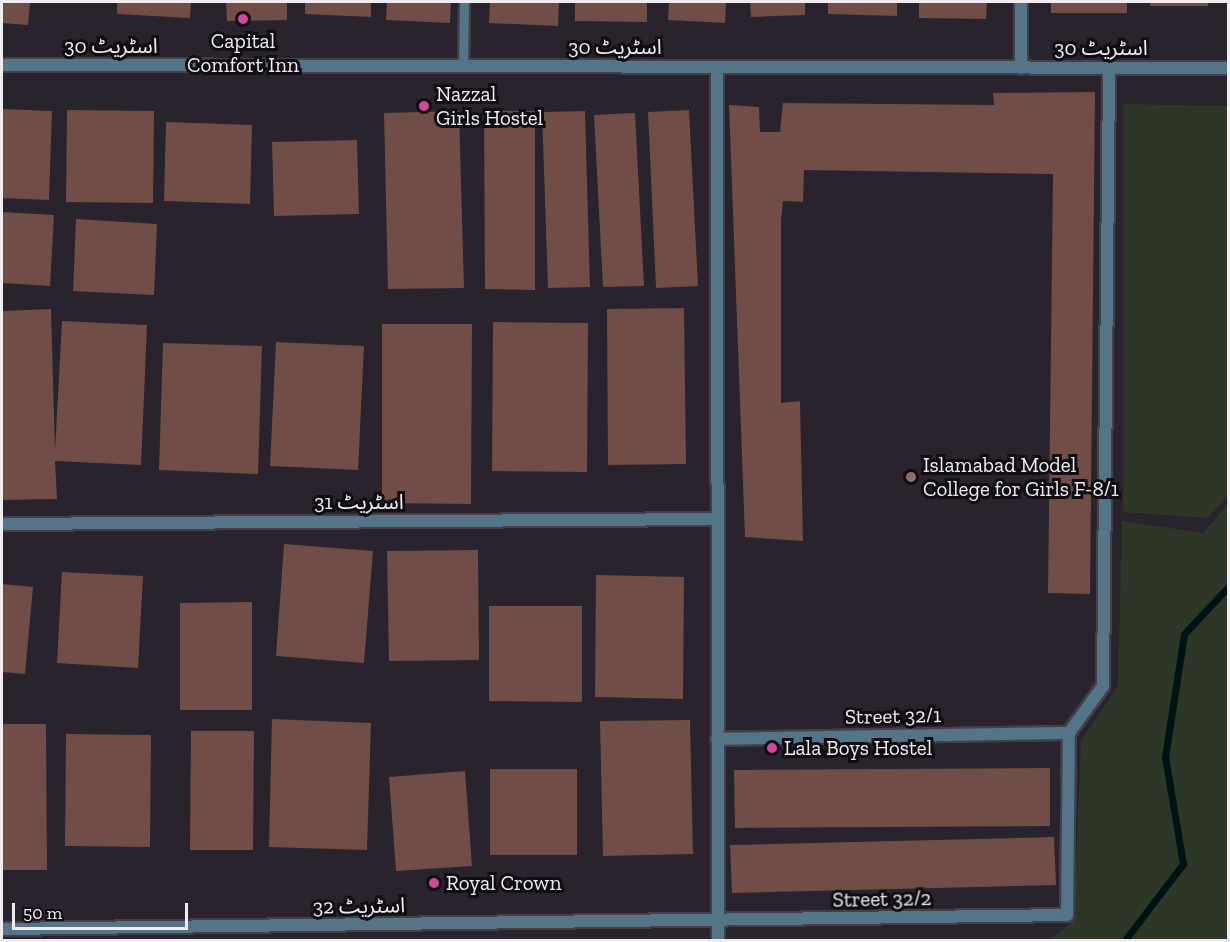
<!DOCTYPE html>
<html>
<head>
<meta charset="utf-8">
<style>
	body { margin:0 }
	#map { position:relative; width:1230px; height:942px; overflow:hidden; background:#28232c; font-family:"Zilla Slab","Noto Sans Arabic",serif }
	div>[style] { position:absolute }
	.green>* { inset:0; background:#2e3727 }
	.stream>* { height:7px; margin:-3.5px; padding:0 3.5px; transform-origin:3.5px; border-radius:3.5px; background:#001313 }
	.building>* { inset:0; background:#704d47 }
	.roads { filter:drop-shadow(2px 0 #443f48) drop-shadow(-2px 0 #443f48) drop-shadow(0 2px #443f48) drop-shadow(0 -2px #443f48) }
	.service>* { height:9px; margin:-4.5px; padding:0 4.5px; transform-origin:4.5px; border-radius:4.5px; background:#547488 }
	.minor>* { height:12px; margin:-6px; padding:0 6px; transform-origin:6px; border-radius:6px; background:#547488 }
	.dots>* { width:16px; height:16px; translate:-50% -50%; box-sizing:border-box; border:3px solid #100e12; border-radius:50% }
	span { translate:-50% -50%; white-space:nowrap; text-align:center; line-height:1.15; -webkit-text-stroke:6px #100e12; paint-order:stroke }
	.poi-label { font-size:21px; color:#efecf2 }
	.left { translate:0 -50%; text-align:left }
	.street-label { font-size:21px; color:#efecf2 }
	.frame { position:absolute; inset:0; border:3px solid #efecf2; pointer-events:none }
	.scale { position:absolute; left:12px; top:903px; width:176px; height:27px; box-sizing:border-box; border:3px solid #efecf2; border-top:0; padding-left:8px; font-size:18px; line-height:21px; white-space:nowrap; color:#efecf2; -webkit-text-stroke:4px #100e12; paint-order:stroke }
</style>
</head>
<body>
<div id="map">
	<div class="green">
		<div style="clip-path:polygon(1123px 104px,1228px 106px,1228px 496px,1208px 518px,1123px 512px)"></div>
		<div style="clip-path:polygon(1228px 504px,1228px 940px,1048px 940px,1074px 921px,1081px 741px,1118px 685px,1122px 521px,1203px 533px)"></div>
	</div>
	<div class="stream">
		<div style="left:1125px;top:940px;width:96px;rotate:-52.7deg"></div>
		<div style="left:1183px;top:864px;width:109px;rotate:-99.5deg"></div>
		<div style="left:1165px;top:757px;width:124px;rotate:-81.2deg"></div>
		<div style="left:1184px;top:634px;width:64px;rotate:-46.9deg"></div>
	</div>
	<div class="building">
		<div style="clip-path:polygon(2px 2px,30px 2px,28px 25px,2px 23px)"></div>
		<div style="clip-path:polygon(117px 2px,191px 2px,190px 18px,117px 14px)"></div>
		<div style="clip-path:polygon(226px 2px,287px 2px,287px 20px,227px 21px)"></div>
		<div style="clip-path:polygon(305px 2px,371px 2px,371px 17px,305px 14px)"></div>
		<div style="clip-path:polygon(387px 2px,451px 2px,450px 23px,386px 20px)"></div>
		<div style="clip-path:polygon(490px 2px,559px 2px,558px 26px,489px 23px)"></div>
		<div style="clip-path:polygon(575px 2px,647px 2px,647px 22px,575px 21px)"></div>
		<div style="clip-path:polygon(669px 2px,726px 2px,725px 23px,668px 20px)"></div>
		<div style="clip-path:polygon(750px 2px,805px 2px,805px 15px,751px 17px)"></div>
		<div style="clip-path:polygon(828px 2px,897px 2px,897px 16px,828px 14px)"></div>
		<div style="clip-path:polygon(919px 2px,987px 2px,986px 19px,919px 18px)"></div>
		<div style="clip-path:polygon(1051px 2px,1127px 2px,1127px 13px,1051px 13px)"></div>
		<div style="clip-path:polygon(1150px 2px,1208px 2px,1208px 6px,1150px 6px)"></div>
		<div style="clip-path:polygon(1095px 92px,1090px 594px,1048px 593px,1053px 174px,804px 170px,803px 202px,783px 201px,781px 220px,781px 403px,800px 401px,803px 541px,745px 537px,729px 105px,759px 107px,760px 132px,780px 132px,783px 103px,994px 105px,993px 93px)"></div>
		<div style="clip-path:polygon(2px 109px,52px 111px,49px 200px,2px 198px)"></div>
		<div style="clip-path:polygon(67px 110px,154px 111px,153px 203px,66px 202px)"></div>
		<div style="clip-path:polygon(689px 110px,698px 286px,656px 288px,648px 112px)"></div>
		<div style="clip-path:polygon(459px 111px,464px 288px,388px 289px,384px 113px)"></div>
		<div style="clip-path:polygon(484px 111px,535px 111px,535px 290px,485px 289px)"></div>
		<div style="clip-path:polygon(585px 111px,590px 287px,548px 288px,542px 112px)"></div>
		<div style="clip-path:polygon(635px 113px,644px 286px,603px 287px,594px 115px)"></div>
		<div style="clip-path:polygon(166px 122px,252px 125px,250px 204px,164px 201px)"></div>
		<div style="clip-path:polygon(357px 140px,359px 214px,274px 216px,272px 142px)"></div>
		<div style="clip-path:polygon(2px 212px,54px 215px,50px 286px,2px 283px)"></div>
		<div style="clip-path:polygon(76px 219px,157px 224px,154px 295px,73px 291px)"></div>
		<div style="clip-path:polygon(684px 308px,686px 464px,608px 465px,607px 309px)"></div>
		<div style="clip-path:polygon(51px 309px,55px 451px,62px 321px,147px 325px,141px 465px,55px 461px,57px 499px,2px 500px,2px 311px)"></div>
		<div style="clip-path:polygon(493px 322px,588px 323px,587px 472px,492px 471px)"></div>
		<div style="clip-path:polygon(382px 324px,472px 324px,471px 504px,382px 503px)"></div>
		<div style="clip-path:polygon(276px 342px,364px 346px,358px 470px,270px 466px)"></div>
		<div style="clip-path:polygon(163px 343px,262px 346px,258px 474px,159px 470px)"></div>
		<div style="clip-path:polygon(284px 544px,373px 551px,364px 663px,276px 656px)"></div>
		<div style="clip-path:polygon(478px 550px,479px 660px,389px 661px,387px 551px)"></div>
		<div style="clip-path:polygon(62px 572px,143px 576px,138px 668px,57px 663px)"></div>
		<div style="clip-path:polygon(596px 575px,684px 577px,683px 699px,595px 697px)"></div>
		<div style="clip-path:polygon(2px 584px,33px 587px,25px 674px,2px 672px)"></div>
		<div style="clip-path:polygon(252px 602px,252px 710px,180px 710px,180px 603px)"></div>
		<div style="clip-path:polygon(489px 606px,582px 606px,582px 702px,489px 701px)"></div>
		<div style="clip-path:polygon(272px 719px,371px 723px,367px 850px,269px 847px)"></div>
		<div style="clip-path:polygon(690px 720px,693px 854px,603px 856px,600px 721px)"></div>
		<div style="clip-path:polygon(2px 724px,46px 724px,47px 870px,2px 870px)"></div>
		<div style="clip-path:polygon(191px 731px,254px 731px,253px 850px,190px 850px)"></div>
		<div style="clip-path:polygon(66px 734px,151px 735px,150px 847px,65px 846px)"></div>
		<div style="clip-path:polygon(1050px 768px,1050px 826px,735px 828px,734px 770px)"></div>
		<div style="clip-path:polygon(490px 769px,577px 769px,577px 855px,490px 855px)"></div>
		<div style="clip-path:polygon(465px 771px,472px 866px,396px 871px,389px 777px)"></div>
		<div style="clip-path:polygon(1054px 837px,1056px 885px,732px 893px,730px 845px)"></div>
	</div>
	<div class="roads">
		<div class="service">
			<div style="left:463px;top:67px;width:65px;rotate:-89.1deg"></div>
		</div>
		<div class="minor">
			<div style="left:2px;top:65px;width:1226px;rotate:0.14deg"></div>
			<div style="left:717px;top:67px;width:873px;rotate:89.93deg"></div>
			<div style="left:1021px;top:68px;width:66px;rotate:-90deg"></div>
			<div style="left:2px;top:524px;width:714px;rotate:-0.4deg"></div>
			<div style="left:717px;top:739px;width:352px;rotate:-1deg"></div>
			<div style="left:2px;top:929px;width:1065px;rotate:-0.75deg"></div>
			<div style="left:1067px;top:915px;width:182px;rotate:-89.4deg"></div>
			<div style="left:1069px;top:733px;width:58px;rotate:-54.1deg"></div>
			<div style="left:1103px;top:686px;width:618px;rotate:-89.44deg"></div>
		</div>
	</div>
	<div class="dots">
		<div style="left:243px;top:19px;background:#d1479c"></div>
		<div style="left:424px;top:106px;background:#d1479c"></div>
		<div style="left:911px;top:477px;background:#8d6e63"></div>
		<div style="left:772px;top:748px;background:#d1479c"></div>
		<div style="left:434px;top:883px;background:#d1479c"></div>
	</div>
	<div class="poi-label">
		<span style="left:243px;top:53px">Capital<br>Comfort Inn</span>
		<span class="left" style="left:436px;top:106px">Nazzal<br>Girls Hostel</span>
		<span class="left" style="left:923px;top:477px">Islamabad Model<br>College for Girls F-8/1</span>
		<span class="left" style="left:784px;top:748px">Lala Boys Hostel</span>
		<span class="left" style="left:446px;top:883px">Royal Crown</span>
	</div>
	<div class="street-label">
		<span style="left:111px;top:46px">اسٹریٹ 30</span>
		<span style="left:615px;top:47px">اسٹریٹ 30</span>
		<span style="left:1101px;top:48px">اسٹریٹ 30</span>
		<span style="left:359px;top:502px">اسٹریٹ 31</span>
		<span style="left:893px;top:716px;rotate:-1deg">Street 32/1</span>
		<span style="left:882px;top:899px;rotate:-1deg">Street 32/2</span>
		<span style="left:359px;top:906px;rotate:-1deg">اسٹریٹ 32</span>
	</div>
	<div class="frame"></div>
	<div class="scale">50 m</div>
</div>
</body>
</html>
